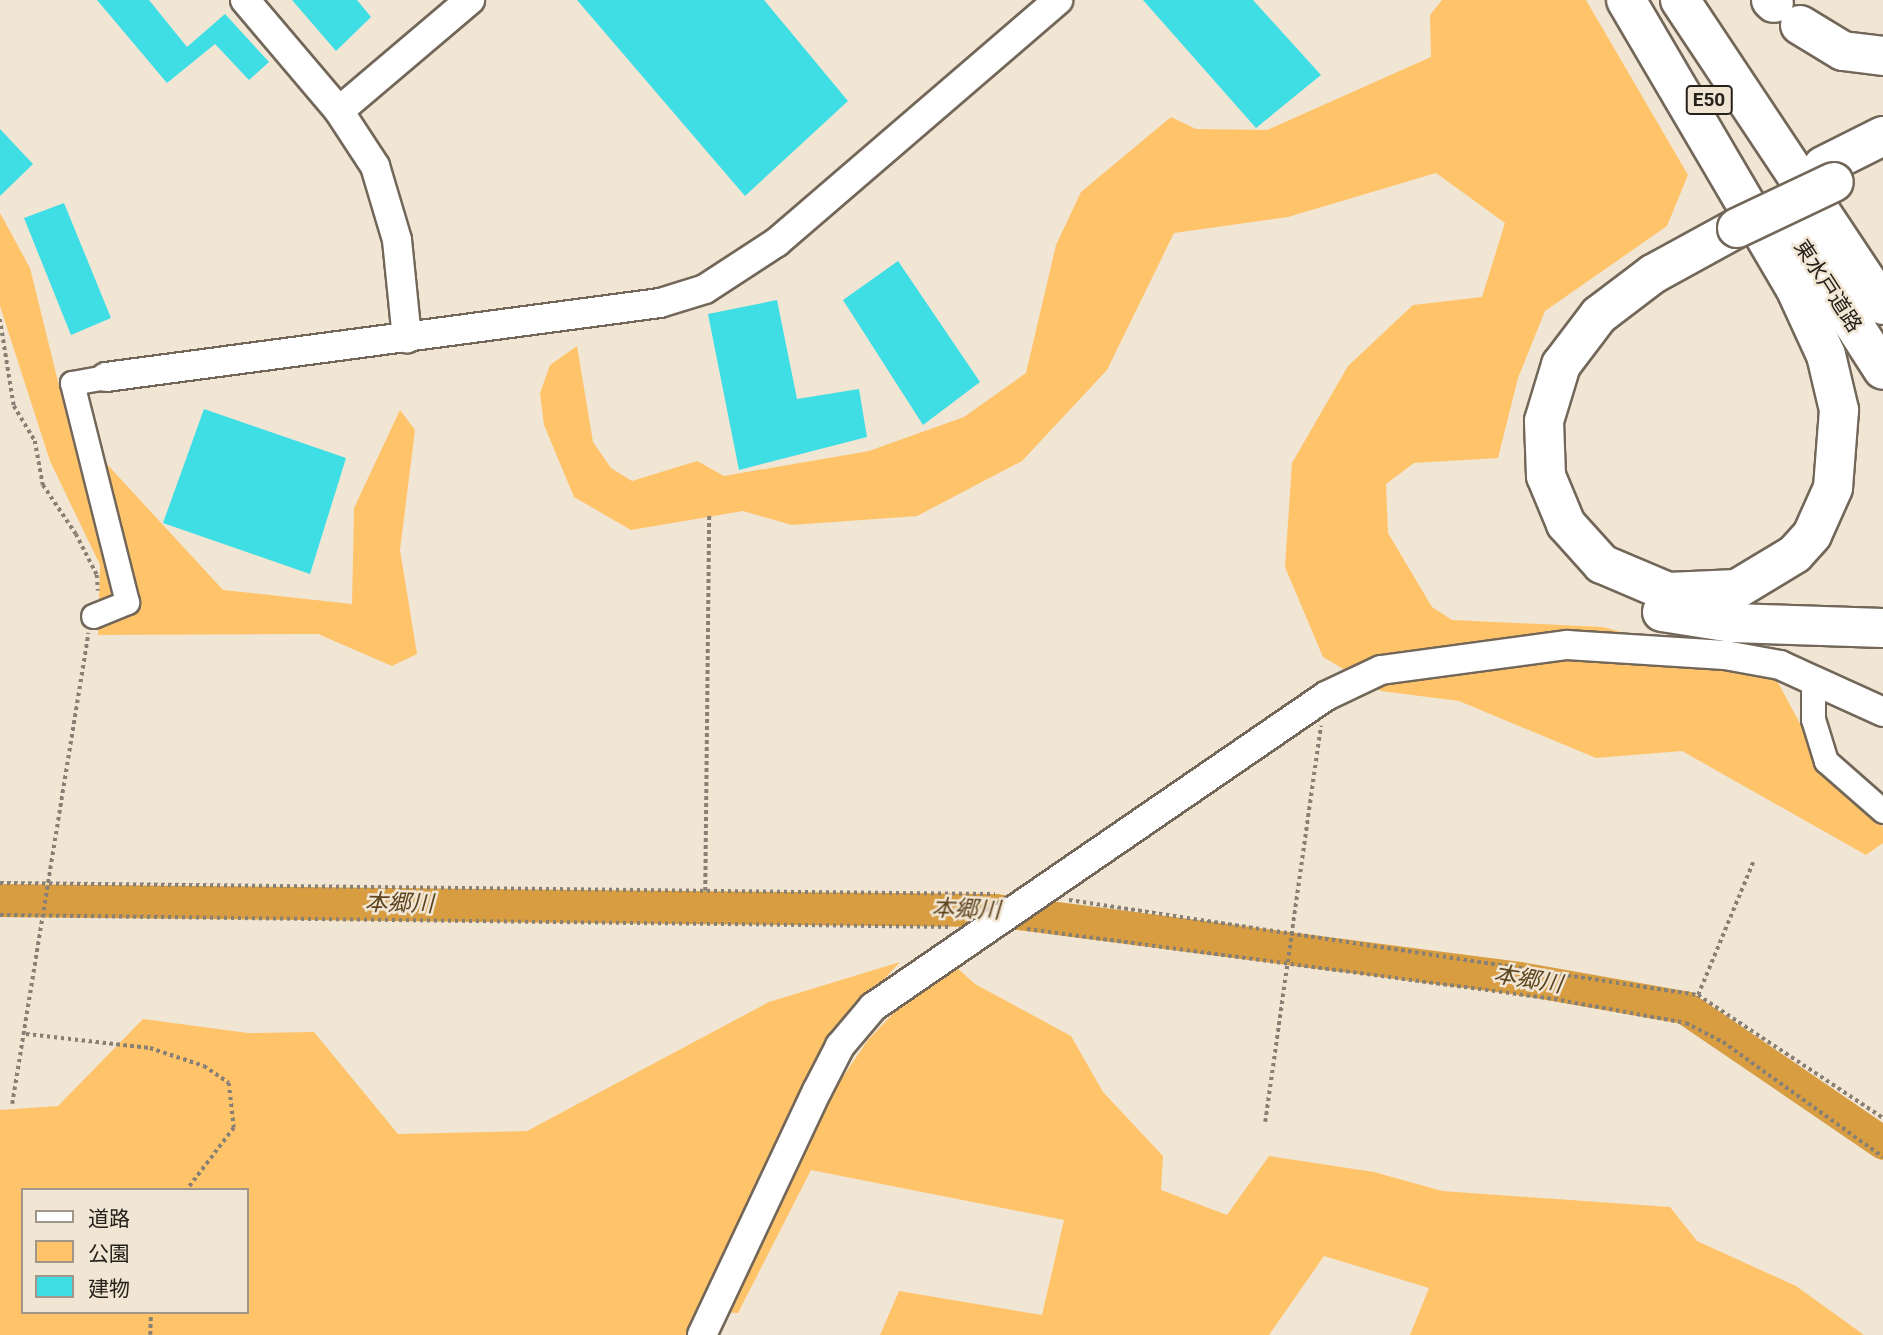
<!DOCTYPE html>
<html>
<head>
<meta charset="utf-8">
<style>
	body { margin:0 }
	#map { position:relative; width:1883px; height:1335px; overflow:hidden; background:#f1e5d4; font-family:Roboto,"Noto Sans JP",sans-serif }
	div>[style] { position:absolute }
	.green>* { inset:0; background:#ffc36a }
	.river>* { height:33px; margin:-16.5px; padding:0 16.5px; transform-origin:16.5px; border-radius:16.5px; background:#d79d40 }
	.building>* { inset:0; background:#3edee4 }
	.path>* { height:3.5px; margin-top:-1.75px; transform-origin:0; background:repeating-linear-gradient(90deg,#898075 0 3.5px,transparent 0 7px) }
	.roads { filter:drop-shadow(2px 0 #726759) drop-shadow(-2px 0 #726759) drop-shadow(0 2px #726759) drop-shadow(0 -2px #726759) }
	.minor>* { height:23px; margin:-11.5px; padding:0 11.5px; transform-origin:11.5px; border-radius:11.5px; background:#fff }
	.tertiary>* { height:28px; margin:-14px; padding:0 14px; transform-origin:14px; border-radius:14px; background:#fff }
	.motorway>* { height:38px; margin:-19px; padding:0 19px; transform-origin:19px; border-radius:19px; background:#fff }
	.bridges { filter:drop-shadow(2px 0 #726759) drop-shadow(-2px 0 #726759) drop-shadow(0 2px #726759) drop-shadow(0 -2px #726759) }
	.motorway-bridge>* { height:38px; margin:-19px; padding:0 19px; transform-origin:19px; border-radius:19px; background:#fff }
	span { translate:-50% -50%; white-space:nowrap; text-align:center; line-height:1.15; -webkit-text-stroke:5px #f1e5d4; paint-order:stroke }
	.shield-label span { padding:2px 5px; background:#f1e5d4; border:2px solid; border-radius:5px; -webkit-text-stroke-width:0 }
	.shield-label { font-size:19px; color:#26211b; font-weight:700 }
	.street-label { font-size:21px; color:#26211b }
	.water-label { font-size:23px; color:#5e4520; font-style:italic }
	.legend { position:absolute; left:21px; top:1188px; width:228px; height:126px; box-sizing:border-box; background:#f1e5d4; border:2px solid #a0978a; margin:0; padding:9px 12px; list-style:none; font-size:21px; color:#26211b }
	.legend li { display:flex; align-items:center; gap:14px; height:35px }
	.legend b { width:35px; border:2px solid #a0978a }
</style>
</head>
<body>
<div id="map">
	<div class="green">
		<div style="clip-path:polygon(1442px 0,1586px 0,1688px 175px,1667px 226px,1545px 311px,1518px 378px,1498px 458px,1414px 463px,1386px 484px,1388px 533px,1432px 607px,1452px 620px,1603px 627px,1774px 675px,1827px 774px,1883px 827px,1883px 843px,1866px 855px,1682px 751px,1596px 758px,1459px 701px,1381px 691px,1323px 657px,1285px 567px,1292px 463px,1348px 366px,1413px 305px,1482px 297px,1505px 223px,1436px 173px,1288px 217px,1174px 233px,1107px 370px,1022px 461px,917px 516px,792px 525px,743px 511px,631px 530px,574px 497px,544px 425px,540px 393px,550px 365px,577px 346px,593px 442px,611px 468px,632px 481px,697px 461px,724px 476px,869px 451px,964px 417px,1026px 373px,1056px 245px,1081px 192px,1171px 117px,1196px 129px,1267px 130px,1431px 57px,1430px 15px)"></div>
		<div style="clip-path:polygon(0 213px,30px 268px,68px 422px,223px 590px,352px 604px,354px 508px,400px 410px,415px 430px,400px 550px,417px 654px,392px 666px,318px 634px,98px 635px,100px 565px,50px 461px,0 306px)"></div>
		<div style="clip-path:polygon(evenodd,900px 962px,834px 1033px,687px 1335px,0 1335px,0 1110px,58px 1106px,143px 1019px,248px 1033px,314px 1032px,398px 1134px,527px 1131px,769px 1002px,900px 962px,23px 1190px,247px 1190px,247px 1312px,23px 1312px,23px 1190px)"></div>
		<div style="clip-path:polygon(955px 966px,975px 984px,1071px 1036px,1103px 1092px,1163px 1156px,1161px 1190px,1227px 1215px,1269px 1156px,1374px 1172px,1442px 1191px,1670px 1207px,1697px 1241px,1796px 1286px,1864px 1335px,1410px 1335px,1429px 1288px,1324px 1256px,1269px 1335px,880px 1335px,899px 1291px,1042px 1315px,1064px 1220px,811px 1170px,738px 1313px,722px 1312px,829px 1097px,868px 1040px,906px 1000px)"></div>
	</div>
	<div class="river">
		<div style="left:0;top:900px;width:995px;rotate:0.58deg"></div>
		<div style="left:995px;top:910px;width:528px;rotate:7.39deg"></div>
		<div style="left:1519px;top:978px;width:168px;rotate:10deg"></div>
		<div style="left:1684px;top:1007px;width:241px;rotate:34.3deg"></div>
	</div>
	<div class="building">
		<div style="clip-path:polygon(97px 0,149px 0,187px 47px,225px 14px,269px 62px,249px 80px,215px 44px,167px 83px)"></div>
		<div style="clip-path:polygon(292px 0,357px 0,371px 17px,336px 51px)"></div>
		<div style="clip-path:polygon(577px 0,764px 0,848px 101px,745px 196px)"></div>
		<div style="clip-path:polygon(1143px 0,1253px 0,1321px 75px,1256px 128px)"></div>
		<div style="clip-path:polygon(0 129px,33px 164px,0 196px)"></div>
		<div style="clip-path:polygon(64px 203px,111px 318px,71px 335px,24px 218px)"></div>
		<div style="clip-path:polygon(898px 261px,980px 382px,923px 425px,843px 300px)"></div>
		<div style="clip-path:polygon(777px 300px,797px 399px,859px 389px,867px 437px,739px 470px,708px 314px)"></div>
		<div style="clip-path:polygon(204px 409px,346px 458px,310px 574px,163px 523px)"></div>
	</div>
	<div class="path">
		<div style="left:0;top:319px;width:88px;rotate:80.9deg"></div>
		<div style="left:14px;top:406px;width:41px;rotate:59deg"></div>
		<div style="left:35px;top:441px;width:45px;rotate:79.7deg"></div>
		<div style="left:43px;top:485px;width:59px;rotate:56deg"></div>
		<div style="left:76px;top:534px;width:46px;rotate:62.9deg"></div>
		<div style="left:97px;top:575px;width:16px;rotate:86deg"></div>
		<div style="left:0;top:883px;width:995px;rotate:0.63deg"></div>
		<div style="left:705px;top:891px;width:377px;rotate:-89.4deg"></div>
		<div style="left:1069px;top:900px;width:636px;rotate:8.59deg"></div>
		<div style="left:1698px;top:995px;width:222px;rotate:33.6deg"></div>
		<div style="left:0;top:915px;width:950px;rotate:0.72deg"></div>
		<div style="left:1027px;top:929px;width:532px;rotate:7.57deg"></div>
		<div style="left:1554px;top:999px;width:134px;rotate:10.3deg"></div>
		<div style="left:1686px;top:1023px;width:42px;rotate:27.2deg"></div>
		<div style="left:1723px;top:1042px;width:197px;rotate:35.7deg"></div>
		<div style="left:1698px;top:995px;width:146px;rotate:-67.5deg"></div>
		<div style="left:26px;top:1034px;width:125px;rotate:6.4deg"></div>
		<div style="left:150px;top:1048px;width:57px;rotate:18.4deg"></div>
		<div style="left:204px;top:1066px;width:30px;rotate:34deg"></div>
		<div style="left:229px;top:1083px;width:45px;rotate:83.7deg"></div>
		<div style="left:234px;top:1128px;width:78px;rotate:127.2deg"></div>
		<div style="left:12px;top:1104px;width:477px;rotate:-80.8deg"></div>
		<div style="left:1265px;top:1122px;width:400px;rotate:-82deg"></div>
		<div style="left:150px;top:1335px;width:23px;rotate:-88deg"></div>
	</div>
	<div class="roads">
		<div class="minor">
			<div style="left:93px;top:616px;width:37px;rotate:-22deg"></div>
			<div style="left:127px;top:602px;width:226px;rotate:-104.1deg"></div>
			<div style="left:72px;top:383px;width:35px;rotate:-10deg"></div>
			<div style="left:1813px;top:680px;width:39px;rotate:90deg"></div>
			<div style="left:1813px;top:719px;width:44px;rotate:72.8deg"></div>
			<div style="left:1826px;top:761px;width:76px;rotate:41.3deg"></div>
		</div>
		<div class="tertiary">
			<div style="left:245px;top:0;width:145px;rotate:49.7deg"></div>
			<div style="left:339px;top:111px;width:66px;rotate:56.8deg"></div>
			<div style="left:375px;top:166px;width:77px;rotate:73.4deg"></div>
			<div style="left:397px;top:240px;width:99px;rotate:84.2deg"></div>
			<div style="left:339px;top:111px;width:172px;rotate:-40.3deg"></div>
			<div style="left:106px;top:377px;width:559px;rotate:-7.61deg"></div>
			<div style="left:660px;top:303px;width:47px;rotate:-17.3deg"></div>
			<div style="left:705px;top:289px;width:86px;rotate:-33.1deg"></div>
			<div style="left:777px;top:242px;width:371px;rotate:-40.7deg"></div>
			<div style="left:702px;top:1335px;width:270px;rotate:-64.8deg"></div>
			<div style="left:817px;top:1091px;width:51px;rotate:-62.9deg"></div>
			<div style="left:840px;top:1046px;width:51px;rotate:-49.8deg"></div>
			<div style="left:873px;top:1007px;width:549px;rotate:-34.47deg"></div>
			<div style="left:1326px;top:696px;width:61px;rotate:-25.3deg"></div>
			<div style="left:1381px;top:670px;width:188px;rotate:-7.7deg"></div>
			<div style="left:1567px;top:645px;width:158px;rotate:3.6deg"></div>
			<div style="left:1725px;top:655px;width:56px;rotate:10.3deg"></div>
			<div style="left:1780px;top:665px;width:113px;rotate:24.5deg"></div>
		</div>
		<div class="motorway">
			<div style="left:1626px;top:0;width:338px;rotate:59.6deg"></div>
			<div style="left:1797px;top:292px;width:69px;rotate:65.3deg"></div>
			<div style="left:1826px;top:355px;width:57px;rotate:76.7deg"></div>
			<div style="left:1839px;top:410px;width:78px;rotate:94.4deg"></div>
			<div style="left:1833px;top:488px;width:51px;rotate:114.1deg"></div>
			<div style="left:1812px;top:535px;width:25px;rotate:132deg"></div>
			<div style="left:1795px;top:554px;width:68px;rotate:148.9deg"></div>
			<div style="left:1737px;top:589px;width:69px;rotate:177.5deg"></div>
			<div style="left:1668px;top:592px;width:72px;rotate:-157deg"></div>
			<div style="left:1602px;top:564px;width:54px;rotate:-132deg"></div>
			<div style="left:1566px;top:524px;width:52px;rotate:-112.6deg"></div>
			<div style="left:1546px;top:476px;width:55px;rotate:-92.1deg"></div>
			<div style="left:1544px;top:421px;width:59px;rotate:-73.1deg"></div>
			<div style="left:1561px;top:365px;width:63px;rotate:-52.8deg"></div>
			<div style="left:1599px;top:315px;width:68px;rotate:-37.2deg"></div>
			<div style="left:1653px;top:274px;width:96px;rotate:-28.7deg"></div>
			<div style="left:1680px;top:0;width:366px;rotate:56.4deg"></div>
			<div style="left:1771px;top:0;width:4px;rotate:45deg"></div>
			<div style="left:1800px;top:25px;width:50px;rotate:31.2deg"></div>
			<div style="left:1843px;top:51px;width:40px;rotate:7.1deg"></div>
			<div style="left:1823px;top:166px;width:67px;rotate:-26.6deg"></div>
			<div style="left:1780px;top:210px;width:190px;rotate:57.2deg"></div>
			<div style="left:1662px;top:612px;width:71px;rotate:8.9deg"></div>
			<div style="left:1732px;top:623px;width:151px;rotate:1.9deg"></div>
		</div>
	</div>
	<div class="bridges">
		<div class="motorway-bridge">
			<div style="left:1737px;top:228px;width:107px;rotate:-25.4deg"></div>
		</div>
	</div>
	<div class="shield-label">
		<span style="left:1709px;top:100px">E50</span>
	</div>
	<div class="street-label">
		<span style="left:1828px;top:286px;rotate:57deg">東水戸道路</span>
	</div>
	<div class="water-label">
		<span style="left:399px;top:904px;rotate:1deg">本郷川</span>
		<span style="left:966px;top:910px;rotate:2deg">本郷川</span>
		<span style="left:1528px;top:980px;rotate:9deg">本郷川</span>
	</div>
	<ul class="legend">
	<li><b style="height:9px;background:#fff"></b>道路</li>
	<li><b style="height:19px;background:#ffc36a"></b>公園</li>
	<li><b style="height:19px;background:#3edee4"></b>建物</li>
	</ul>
</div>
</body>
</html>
